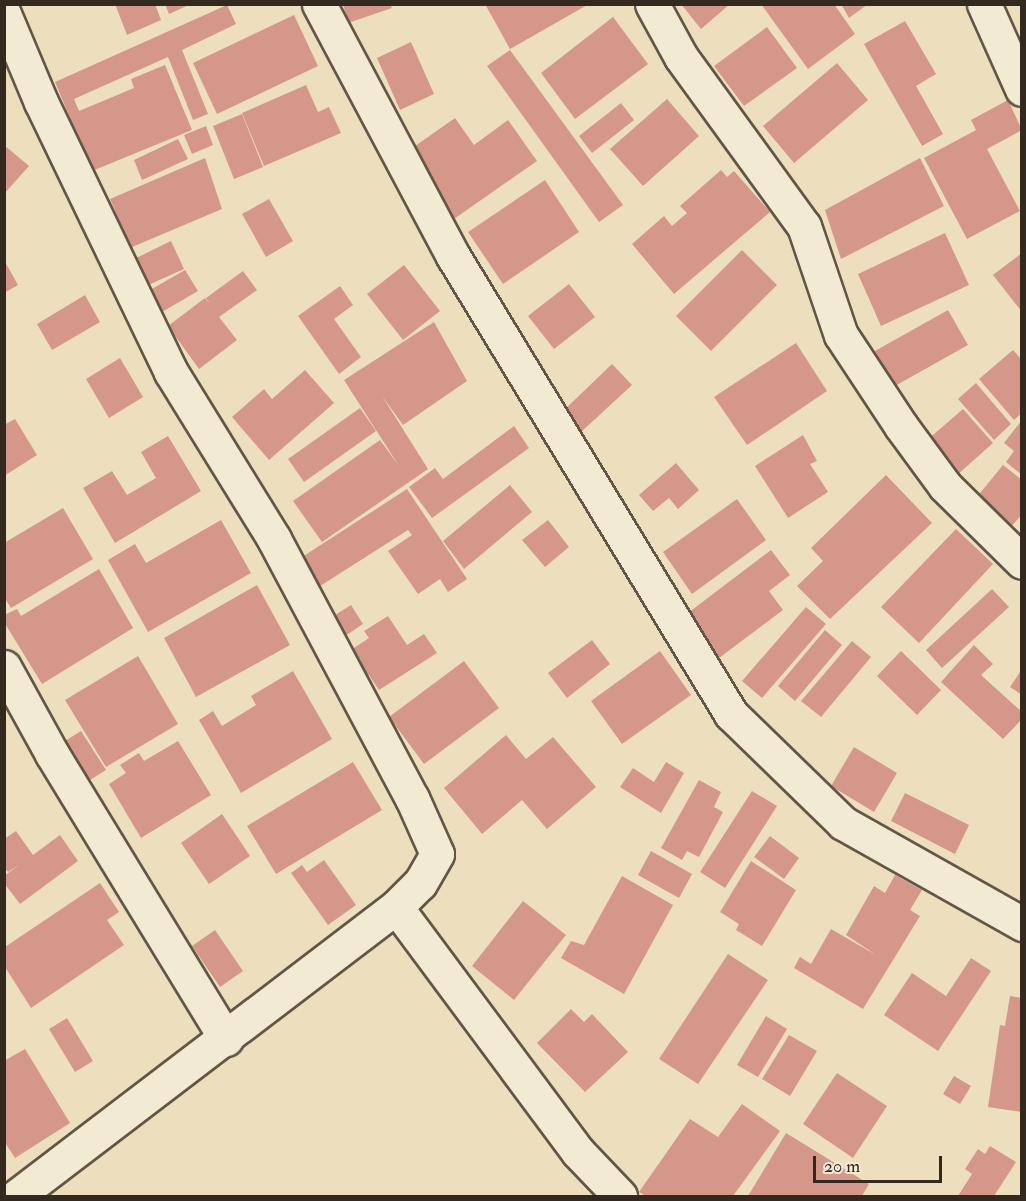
<!DOCTYPE html>
<html>
<head>
<meta charset="utf-8">
<style>
	body { margin:0 }
	#map { position:relative; width:1026px; height:1201px; overflow:hidden; background:#eddfbd; font-family:"IM FELL Double Pica",serif }
	div>[style] { position:absolute }
	.building>* { inset:0; background:#d6978b }
	.roads { filter:drop-shadow(2px 0 #625646) drop-shadow(-2px 0 #625646) drop-shadow(0 2px #625646) drop-shadow(0 -2px #625646) }
	.street>* { height:33px; margin:-16.5px; padding:0 16.5px; transform-origin:16.5px; border-radius:16.5px; background:#f3ead4 }
	span { translate:-50% -50%; white-space:nowrap; text-align:center; line-height:1.15; -webkit-text-stroke:4.5px #f3ead4; paint-order:stroke }
	.frame { position:absolute; inset:0; border:6px solid #34291f; pointer-events:none }
	.scale { position:absolute; left:813px; top:1156px; width:129px; height:27px; box-sizing:border-box; border:3px solid #34291f; border-top:0; padding-left:8px; font-size:18px; line-height:21px; white-space:nowrap; color:#34291f; -webkit-text-stroke:4px #f3ead4; paint-order:stroke }
</style>
</head>
<body>
<div id="map">
	<div class="building">
		<div style="clip-path:polygon(115px 4px,155px 4px,161px 20px,127px 35px)"></div>
		<div style="clip-path:polygon(165px 4px,191px 4px,169px 14px)"></div>
		<div style="clip-path:polygon(343px 4px,390px 4px,392px 8px,348px 23px)"></div>
		<div style="clip-path:polygon(485px 4px,589px 4px,510px 49px)"></div>
		<div style="clip-path:polygon(681px 4px,730px 4px,701px 29px)"></div>
		<div style="clip-path:polygon(761px 4px,834px 4px,855px 34px,808px 69px)"></div>
		<div style="clip-path:polygon(841px 4px,868px 4px,849px 18px)"></div>
		<div style="clip-path:polygon(227px 5px,236px 24px,182px 50px,208px 114px,193px 120px,168px 57px,74px 99px,79px 111px,134px 88px,131px 79px,165px 65px,192px 130px,92px 171px,55px 82px)"></div>
		<div style="clip-path:polygon(294px 15px,318px 66px,217px 114px,193px 63px)"></div>
		<div style="clip-path:polygon(613px 17px,648px 64px,575px 119px,541px 73px)"></div>
		<div style="clip-path:polygon(905px 21px,936px 74px,916px 86px,943px 134px,922px 146px,864px 44px)"></div>
		<div style="clip-path:polygon(767px 27px,797px 68px,744px 106px,714px 66px)"></div>
		<div style="clip-path:polygon(411px 42px,434px 94px,400px 110px,377px 58px)"></div>
		<div style="clip-path:polygon(510px 50px,623px 205px,599px 222px,487px 66px)"></div>
		<div style="clip-path:polygon(837px 63px,868px 100px,794px 163px,763px 126px)"></div>
		<div style="clip-path:polygon(306px 85px,318px 112px,329px 107px,341px 133px,264px 166px,242px 113px)"></div>
		<div style="clip-path:polygon(667px 99px,699px 136px,643px 186px,610px 149px)"></div>
		<div style="clip-path:polygon(1008px 100px,1022px 130px,987px 149px,1020px 211px,967px 239px,924px 158px,976px 130px,971px 120px)"></div>
		<div style="clip-path:polygon(621px 103px,634px 120px,592px 153px,579px 136px)"></div>
		<div style="clip-path:polygon(242px 114px,263px 167px,234px 179px,213px 126px)"></div>
		<div style="clip-path:polygon(455px 118px,474px 145px,508px 120px,537px 161px,454px 219px,420px 169px,401px 156px)"></div>
		<div style="clip-path:polygon(206px 126px,213px 145px,192px 154px,184px 135px)"></div>
		<div style="clip-path:polygon(178px 139px,188px 159px,142px 180px,134px 160px)"></div>
		<div style="clip-path:polygon(4px 145px,29px 166px,4px 194px)"></div>
		<div style="clip-path:polygon(205px 158px,222px 209px,125px 250px,114px 224px,120px 222px,110px 199px)"></div>
		<div style="clip-path:polygon(920px 158px,944px 206px,841px 259px,825px 210px)"></div>
		<div style="clip-path:polygon(721px 170px,727px 177px,734px 171px,770px 212px,674px 294px,632px 244px,664px 216px,672px 226px,687px 213px,680px 206px)"></div>
		<div style="clip-path:polygon(545px 180px,579px 232px,503px 284px,468px 232px)"></div>
		<div style="clip-path:polygon(269px 199px,293px 241px,266px 257px,242px 214px)"></div>
		<div style="clip-path:polygon(945px 233px,969px 285px,881px 326px,858px 274px)"></div>
		<div style="clip-path:polygon(171px 241px,184px 269px,144px 287px,132px 260px)"></div>
		<div style="clip-path:polygon(742px 250px,777px 285px,711px 351px,676px 316px)"></div>
		<div style="clip-path:polygon(1022px 253px,1022px 312px,993px 275px)"></div>
		<div style="clip-path:polygon(4px 260px,18px 285px,4px 293px)"></div>
		<div style="clip-path:polygon(404px 265px,440px 311px,403px 340px,367px 294px)"></div>
		<div style="clip-path:polygon(185px 270px,198px 291px,162px 312px,150px 290px)"></div>
		<div style="clip-path:polygon(243px 271px,257px 290px,219px 317px,237px 340px,199px 369px,168px 326px,205px 298px,210px 304px,206px 298px)"></div>
		<div style="clip-path:polygon(569px 284px,595px 317px,554px 349px,528px 316px)"></div>
		<div style="clip-path:polygon(340px 286px,353px 305px,334px 319px,361px 357px,339px 374px,298px 316px)"></div>
		<div style="clip-path:polygon(85px 295px,100px 322px,52px 350px,37px 324px)"></div>
		<div style="clip-path:polygon(948px 310px,968px 345px,895px 386px,875px 351px)"></div>
		<div style="clip-path:polygon(434px 322px,467px 381px,403px 425px,382px 396px,428px 469px,322px 542px,293px 501px,380px 440px,399px 466px,344px 380px)"></div>
		<div style="clip-path:polygon(796px 343px,827px 391px,747px 445px,714px 397px)"></div>
		<div style="clip-path:polygon(1013px 350px,1022px 360px,1022px 413px,1014px 420px,979px 379px)"></div>
		<div style="clip-path:polygon(120px 358px,143px 397px,109px 418px,86px 379px)"></div>
		<div style="clip-path:polygon(612px 364px,632px 385px,580px 433px,561px 413px)"></div>
		<div style="clip-path:polygon(305px 370px,334px 403px,269px 460px,232px 417px,264px 389px,272px 399px)"></div>
		<div style="clip-path:polygon(976px 383px,1011px 424px,994px 440px,958px 399px)"></div>
		<div style="clip-path:polygon(360px 408px,376px 431px,304px 482px,288px 459px)"></div>
		<div style="clip-path:polygon(963px 409px,993px 443px,956px 476px,926px 441px)"></div>
		<div style="clip-path:polygon(15px 419px,37px 455px,4px 476px,4px 425px)"></div>
		<div style="clip-path:polygon(1022px 420px,1022px 475px,1006px 462px,1014px 451px,1004px 443px)"></div>
		<div style="clip-path:polygon(514px 426px,529px 448px,432px 518px,409px 487px,435px 468px,443px 479px)"></div>
		<div style="clip-path:polygon(803px 435px,817px 461px,810px 464px,828px 492px,788px 518px,755px 466px)"></div>
		<div style="clip-path:polygon(168px 436px,201px 491px,115px 543px,83px 488px,112px 471px,127px 495px,156px 478px,141px 452px)"></div>
		<div style="clip-path:polygon(676px 463px,699px 490px,678px 509px,669px 498px,653px 511px,639px 495px)"></div>
		<div style="clip-path:polygon(1003px 465px,1022px 480px,1022px 514px,1012px 526px,976px 498px)"></div>
		<div style="clip-path:polygon(886px 475px,932px 523px,830px 619px,797px 586px,823px 561px,811px 548px)"></div>
		<div style="clip-path:polygon(510px 485px,532px 512px,464px 569px,443px 541px)"></div>
		<div style="clip-path:polygon(407px 489px,467px 579px,448px 592px,440px 579px,418px 594px,388px 551px,412px 535px,408px 530px,317px 588px,299px 559px)"></div>
		<div style="clip-path:polygon(737px 499px,766px 540px,692px 594px,663px 552px)"></div>
		<div style="clip-path:polygon(63px 508px,93px 559px,11px 608px,4px 597px,4px 543px)"></div>
		<div style="clip-path:polygon(221px 520px,251px 573px,148px 632px,108px 560px,135px 544px,146px 563px)"></div>
		<div style="clip-path:polygon(548px 520px,569px 547px,545px 567px,522px 540px)"></div>
		<div style="clip-path:polygon(956px 529px,993px 564px,919px 643px,881px 607px)"></div>
		<div style="clip-path:polygon(771px 550px,790px 575px,769px 591px,783px 610px,719px 658px,684px 616px)"></div>
		<div style="clip-path:polygon(99px 569px,133px 628px,42px 684px,4px 622px,4px 615px,17px 609px,21px 616px)"></div>
		<div style="clip-path:polygon(257px 585px,290px 645px,196px 697px,164px 638px)"></div>
		<div style="clip-path:polygon(992px 589px,1009px 607px,942px 668px,926px 650px)"></div>
		<div style="clip-path:polygon(351px 605px,363px 624px,345px 636px,332px 617px)"></div>
		<div style="clip-path:polygon(806px 607px,826px 624px,762px 698px,742px 681px)"></div>
		<div style="clip-path:polygon(388px 616px,407px 645px,424px 634px,437px 653px,379px 690px,369px 675px,361px 679px,345px 654px,369px 638px,364px 631px)"></div>
		<div style="clip-path:polygon(825px 630px,842px 645px,795px 701px,778px 686px)"></div>
		<div style="clip-path:polygon(592px 640px,610px 664px,567px 698px,548px 673px)"></div>
		<div style="clip-path:polygon(852px 641px,871px 657px,821px 717px,801px 701px)"></div>
		<div style="clip-path:polygon(974px 645px,993px 664px,981px 675px,1022px 712px,1022px 719px,1003px 739px,941px 682px)"></div>
		<div style="clip-path:polygon(660px 651px,691px 695px,622px 744px,591px 701px)"></div>
		<div style="clip-path:polygon(901px 651px,941px 690px,917px 715px,877px 676px)"></div>
		<div style="clip-path:polygon(138px 656px,178px 724px,106px 767px,65px 700px)"></div>
		<div style="clip-path:polygon(464px 661px,499px 708px,424px 764px,389px 717px)"></div>
		<div style="clip-path:polygon(1022px 669px,1022px 695px,1010px 687px)"></div>
		<div style="clip-path:polygon(293px 671px,332px 739px,241px 793px,199px 720px,213px 711px,222px 726px,256px 705px,251px 696px)"></div>
		<div style="clip-path:polygon(81px 731px,106px 770px,82px 785px,57px 746px)"></div>
		<div style="clip-path:polygon(506px 735px,526px 759px,553px 737px,596px 787px,547px 829px,522px 800px,482px 834px,444px 788px)"></div>
		<div style="clip-path:polygon(178px 741px,211px 795px,141px 838px,109px 784px,126px 773px,120px 765px,139px 753px,144px 761px)"></div>
		<div style="clip-path:polygon(854px 747px,897px 773px,874px 812px,831px 786px)"></div>
		<div style="clip-path:polygon(353px 762px,382px 810px,276px 874px,247px 826px)"></div>
		<div style="clip-path:polygon(666px 762px,684px 773px,661px 813px,620px 787px,633px 768px,654px 782px)"></div>
		<div style="clip-path:polygon(699px 780px,721px 792px,714px 807px,723px 812px,699px 857px,687px 851px,682px 860px,661px 848px)"></div>
		<div style="clip-path:polygon(752px 791px,777px 806px,725px 888px,700px 872px)"></div>
		<div style="clip-path:polygon(905px 793px,969px 825px,955px 854px,891px 821px)"></div>
		<div style="clip-path:polygon(222px 814px,250px 856px,209px 884px,181px 843px)"></div>
		<div style="clip-path:polygon(16px 831px,33px 855px,60px 835px,78px 861px,20px 904px,4px 883px,4px 876px,19px 865px,8px 872px,4px 867px,4px 839px)"></div>
		<div style="clip-path:polygon(770px 836px,799px 858px,784px 879px,754px 857px)"></div>
		<div style="clip-path:polygon(651px 851px,692px 874px,679px 898px,638px 875px)"></div>
		<div style="clip-path:polygon(324px 860px,356px 905px,328px 925px,291px 873px,302px 865px,307px 872px)"></div>
		<div style="clip-path:polygon(751px 861px,796px 890px,762px 946px,736px 930px,739px 924px,720px 912px)"></div>
		<div style="clip-path:polygon(895px 875px,922px 890px,910px 910px,920px 916px,863px 1009px,794px 968px,800px 957px,811px 964px,831px 929px,876px 955px,846px 935px,874px 886px,885px 893px)"></div>
		<div style="clip-path:polygon(622px 876px,673px 905px,624px 994px,561px 958px,571px 941px,584px 945px)"></div>
		<div style="clip-path:polygon(100px 883px,119px 912px,107px 920px,124px 945px,31px 1008px,5px 967px,5px 947px)"></div>
		<div style="clip-path:polygon(523px 901px,566px 935px,514px 1000px,472px 966px)"></div>
		<div style="clip-path:polygon(215px 930px,243px 971px,220px 987px,192px 946px)"></div>
		<div style="clip-path:polygon(728px 954px,768px 980px,698px 1084px,659px 1059px)"></div>
		<div style="clip-path:polygon(971px 958px,991px 971px,938px 1051px,884px 1015px,912px 973px,946px 996px)"></div>
		<div style="clip-path:polygon(1010px 996px,1022px 998px,1022px 1112px,988px 1107px,1000px 1025px,1005px 1026px)"></div>
		<div style="clip-path:polygon(571px 1009px,584px 1022px,592px 1014px,628px 1052px,585px 1092px,537px 1043px)"></div>
		<div style="clip-path:polygon(766px 1016px,787px 1029px,758px 1077px,737px 1065px)"></div>
		<div style="clip-path:polygon(67px 1018px,93px 1061px,75px 1072px,49px 1029px)"></div>
		<div style="clip-path:polygon(789px 1035px,817px 1051px,790px 1096px,762px 1079px)"></div>
		<div style="clip-path:polygon(25px 1049px,70px 1123px,15px 1158px,4px 1141px,4px 1061px)"></div>
		<div style="clip-path:polygon(837px 1073px,887px 1106px,853px 1158px,803px 1124px)"></div>
		<div style="clip-path:polygon(954px 1076px,971px 1086px,960px 1104px,943px 1094px)"></div>
		<div style="clip-path:polygon(742px 1104px,780px 1131px,733px 1196px,646px 1196px,639px 1192px,690px 1119px,718px 1137px)"></div>
		<div style="clip-path:polygon(786px 1133px,869px 1184px,862px 1196px,748px 1196px)"></div>
		<div style="clip-path:polygon(990px 1146px,1016px 1162px,994px 1196px,958px 1196px,972px 1174px,965px 1169px,978px 1149px,985px 1154px)"></div>
	</div>
	<div class="roads">
		<div class="street">
			<div style="left:319px;top:4px;width:285px;rotate:62deg"></div>
			<div style="left:453px;top:256px;width:536px;rotate:58.74deg"></div>
			<div style="left:731px;top:714px;width:156px;rotate:44.2deg"></div>
			<div style="left:843px;top:823px;width:206px;rotate:29.4deg"></div>
			<div style="left:652px;top:4px;width:60px;rotate:61.3deg"></div>
			<div style="left:681px;top:57px;width:209px;rotate:54deg"></div>
			<div style="left:804px;top:226px;width:115px;rotate:71.3deg"></div>
			<div style="left:841px;top:335px;width:109px;rotate:56.6deg"></div>
			<div style="left:901px;top:426px;width:74px;rotate:53.7deg"></div>
			<div style="left:945px;top:486px;width:108px;rotate:44.6deg"></div>
			<div style="left:984px;top:4px;width:93px;rotate:65.9deg"></div>
			<div style="left:4px;top:14px;width:95px;rotate:67.2deg"></div>
			<div style="left:41px;top:102px;width:300px;rotate:64.3deg"></div>
			<div style="left:171px;top:372px;width:196px;rotate:58.3deg"></div>
			<div style="left:274px;top:539px;width:293px;rotate:62deg"></div>
			<div style="left:412px;top:798px;width:61px;rotate:65.9deg"></div>
			<div style="left:437px;top:854px;width:34px;rotate:120deg"></div>
			<div style="left:420px;top:883px;width:34px;rotate:135deg"></div>
			<div style="left:396px;top:907px;width:477px;rotate:142.7deg"></div>
			<div style="left:4px;top:667px;width:99px;rotate:61.1deg"></div>
			<div style="left:52px;top:754px;width:334px;rotate:58.6deg"></div>
			<div style="left:396px;top:907px;width:305px;rotate:53.4deg"></div>
			<div style="left:578px;top:1152px;width:61px;rotate:46.3deg"></div>
		</div>
	</div>
	<div class="frame"></div>
	<div class="scale">20 m</div>
</div>
</body>
</html>
